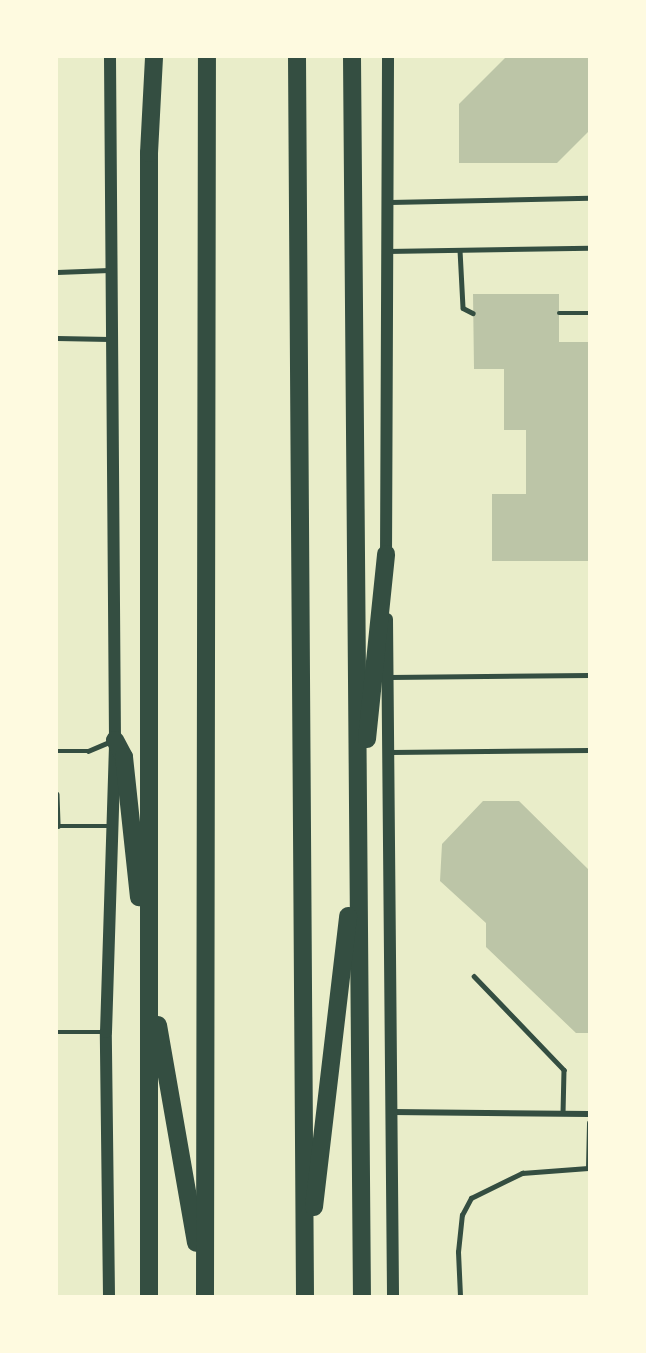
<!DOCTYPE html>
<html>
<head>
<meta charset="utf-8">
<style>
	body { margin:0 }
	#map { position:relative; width:646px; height:1353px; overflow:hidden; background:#e9edc9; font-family:Ubuntu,sans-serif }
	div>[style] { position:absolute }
	.building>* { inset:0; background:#bcc5a7 }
	.service>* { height:4.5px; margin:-2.25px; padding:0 2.25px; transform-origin:2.25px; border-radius:2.25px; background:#344e41 }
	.minor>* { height:6px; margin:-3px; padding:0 3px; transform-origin:3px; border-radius:3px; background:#344e41 }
	.secondary>* { height:12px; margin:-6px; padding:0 6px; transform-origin:6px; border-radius:6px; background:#344e41 }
	.motorway>* { height:18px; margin:-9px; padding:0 9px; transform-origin:9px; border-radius:9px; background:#344e41 }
	span { translate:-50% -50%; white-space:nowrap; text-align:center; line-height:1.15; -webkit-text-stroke:4.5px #fefae0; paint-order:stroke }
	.frame { position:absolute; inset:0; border:58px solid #fefae0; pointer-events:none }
</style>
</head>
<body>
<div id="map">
	<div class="building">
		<div style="clip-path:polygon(506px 57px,589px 57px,589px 131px,557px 163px,459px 163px,459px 104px)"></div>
		<div style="clip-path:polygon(473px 294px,559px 294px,559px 342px,589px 342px,589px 561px,492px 561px,492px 494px,526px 494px,526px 430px,504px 430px,504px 369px,474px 369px)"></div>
		<div style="clip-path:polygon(483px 801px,519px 801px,589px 870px,589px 1033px,576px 1033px,486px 947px,486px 923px,440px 881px,442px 844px)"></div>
	</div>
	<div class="service">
		<div style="left:390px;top:202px;width:199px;rotate:-1.2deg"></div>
		<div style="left:460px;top:250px;width:58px;rotate:87deg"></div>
		<div style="left:463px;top:308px;width:11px;rotate:27deg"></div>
		<div style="left:387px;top:251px;width:202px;rotate:-0.9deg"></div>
		<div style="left:57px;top:272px;width:52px;rotate:-2.2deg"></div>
		<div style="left:559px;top:313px;width:30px"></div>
		<div style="left:57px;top:338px;width:52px;rotate:1.1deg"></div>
		<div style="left:390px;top:677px;width:199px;rotate:-0.6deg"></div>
		<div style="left:57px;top:751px;width:31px"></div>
		<div style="left:88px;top:751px;width:26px;rotate:-23deg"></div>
		<div style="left:391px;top:752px;width:198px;rotate:-0.6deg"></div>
		<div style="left:57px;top:794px;width:32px;rotate:88deg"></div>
		<div style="left:57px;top:826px;width:52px"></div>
		<div style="left:474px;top:976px;width:130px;rotate:46.2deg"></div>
		<div style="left:564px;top:1070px;width:43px;rotate:91.3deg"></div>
		<div style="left:57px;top:1032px;width:47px"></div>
		<div style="left:460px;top:1296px;width:44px;rotate:-92.6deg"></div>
		<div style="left:458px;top:1252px;width:37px;rotate:-84deg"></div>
		<div style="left:462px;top:1215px;width:19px;rotate:-62deg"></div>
		<div style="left:471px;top:1198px;width:57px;rotate:-26.1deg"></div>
		<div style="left:522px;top:1173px;width:66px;rotate:-4.3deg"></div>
		<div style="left:588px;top:1168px;width:45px;rotate:-88.7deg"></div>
	</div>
	<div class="minor">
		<div style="left:392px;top:1112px;width:197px;rotate:0.6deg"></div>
	</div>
	<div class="secondary">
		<div style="left:386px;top:560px;width:503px;rotate:-89.77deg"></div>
		<div style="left:387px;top:619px;width:677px;rotate:89.49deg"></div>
		<div style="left:109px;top:1296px;width:264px;rotate:-90.7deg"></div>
		<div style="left:106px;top:1032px;width:292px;rotate:-88.2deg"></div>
		<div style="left:115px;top:740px;width:683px;rotate:-90.42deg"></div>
	</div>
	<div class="motorway">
		<div style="left:297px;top:57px;width:1239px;rotate:89.63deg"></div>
		<div style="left:352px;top:57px;width:1239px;rotate:89.54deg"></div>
		<div style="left:367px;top:739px;width:186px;rotate:-84.1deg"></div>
		<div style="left:115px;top:740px;width:19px;rotate:62deg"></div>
		<div style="left:124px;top:757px;width:141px;rotate:83.9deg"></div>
		<div style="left:158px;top:1025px;width:221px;rotate:80.1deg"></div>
		<div style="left:314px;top:1207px;width:293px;rotate:-83.3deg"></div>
		<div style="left:149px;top:1296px;width:1143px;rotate:-90deg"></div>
		<div style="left:149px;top:153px;width:96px;rotate:-87deg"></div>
		<div style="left:205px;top:1296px;width:1239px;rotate:-89.91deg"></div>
	</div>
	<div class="frame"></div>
</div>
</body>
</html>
